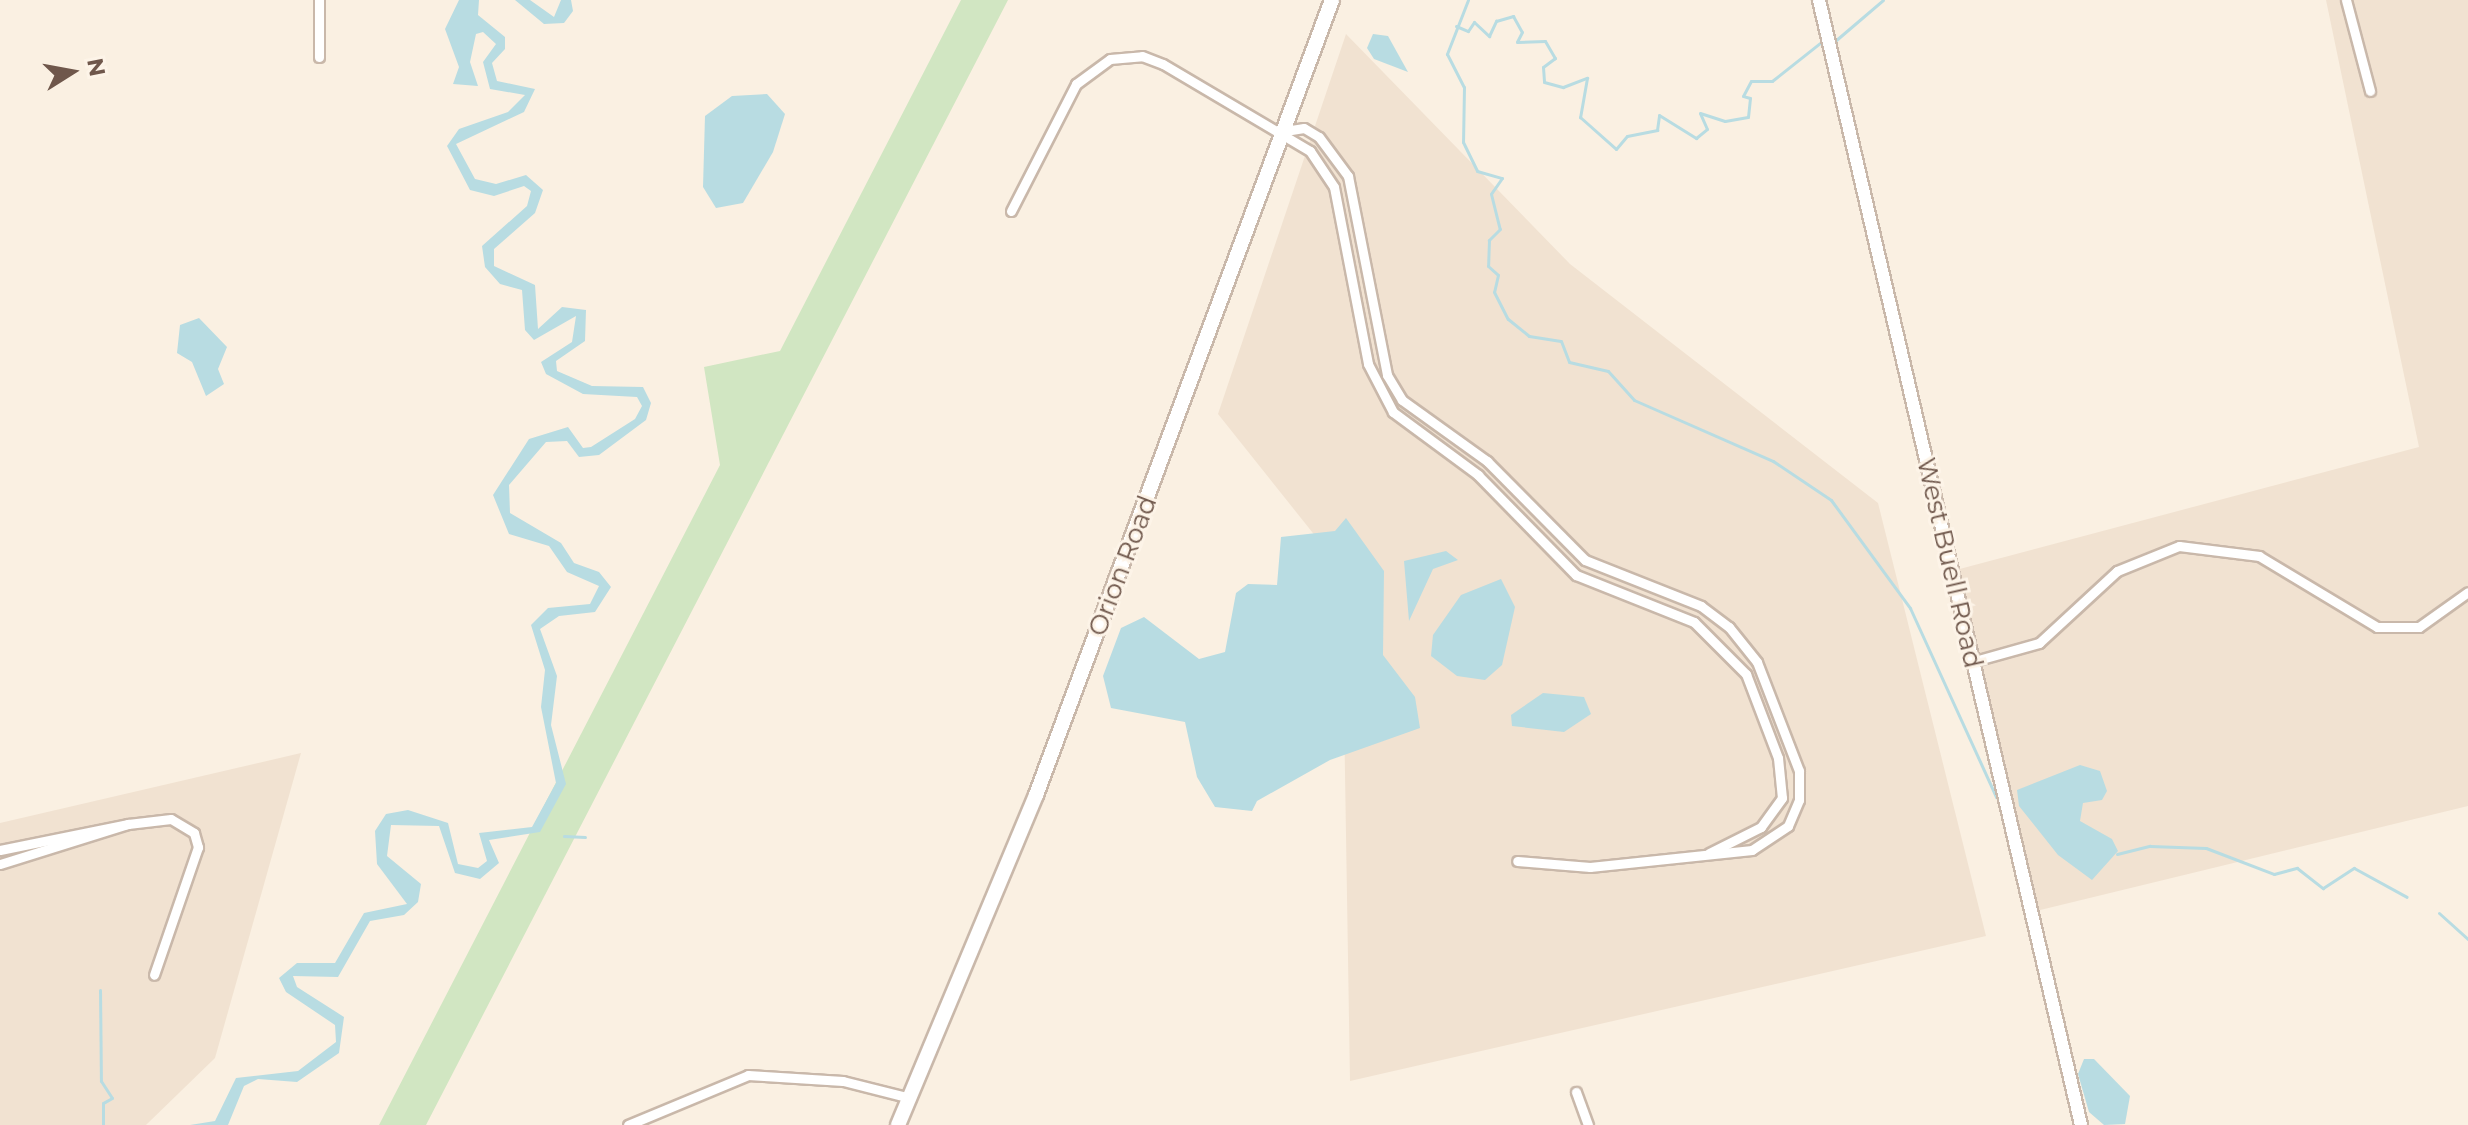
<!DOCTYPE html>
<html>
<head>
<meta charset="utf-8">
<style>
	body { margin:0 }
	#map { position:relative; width:2468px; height:1125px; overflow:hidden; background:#faf0e2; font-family:Montserrat,sans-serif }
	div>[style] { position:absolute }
	.residential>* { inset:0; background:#f1e2d1 }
	.green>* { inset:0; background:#d1e6c2 }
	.water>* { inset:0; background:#b8dce2 }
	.stream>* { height:3px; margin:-1.5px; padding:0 1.5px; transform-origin:1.5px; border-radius:1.5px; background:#b8dce2 }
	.roads { filter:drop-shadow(2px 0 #c9b8aa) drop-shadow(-2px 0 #c9b8aa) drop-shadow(0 2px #c9b8aa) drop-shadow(0 -2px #c9b8aa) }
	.minor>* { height:9px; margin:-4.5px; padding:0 4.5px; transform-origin:4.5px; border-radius:4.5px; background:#fff }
	.tertiary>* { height:12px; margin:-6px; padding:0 6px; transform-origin:6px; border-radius:6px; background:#fff }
	.secondary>* { height:14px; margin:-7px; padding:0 7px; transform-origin:7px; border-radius:7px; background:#fff }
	span { translate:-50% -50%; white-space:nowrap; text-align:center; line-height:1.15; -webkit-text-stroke:6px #fdf4e8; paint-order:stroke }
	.street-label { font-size:26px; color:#6f574b }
	.north { position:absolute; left:32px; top:32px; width:80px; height:80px; -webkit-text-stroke:6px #fdf4e8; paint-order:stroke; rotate:79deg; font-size:22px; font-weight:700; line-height:32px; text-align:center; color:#6f574b }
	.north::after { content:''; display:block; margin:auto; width:28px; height:36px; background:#6f574b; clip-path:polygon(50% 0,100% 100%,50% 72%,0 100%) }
</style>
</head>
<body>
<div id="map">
	<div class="residential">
		<div style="clip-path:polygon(2326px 0,2468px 0,2468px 806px,2028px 913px,1952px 571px,2419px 447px)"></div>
		<div style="clip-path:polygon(1346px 34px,1570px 264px,1878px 503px,1986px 936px,1350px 1081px,1344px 712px,1332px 557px,1218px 414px)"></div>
		<div style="clip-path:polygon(301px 753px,215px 1058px,146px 1125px,0 1125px,0 823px)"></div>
	</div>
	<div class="green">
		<div style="clip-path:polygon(961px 0,1008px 0,426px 1125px,379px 1125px,720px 465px,704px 367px,780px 351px)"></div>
	</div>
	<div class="water">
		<div style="clip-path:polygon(459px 0,479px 0,478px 15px,505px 37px,505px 49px,492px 63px,497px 81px,535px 89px,524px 112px,456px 144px,475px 179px,496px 184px,526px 175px,543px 190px,535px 213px,494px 249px,494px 266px,535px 285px,538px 329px,562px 307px,586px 310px,585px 341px,556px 361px,557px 371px,592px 386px,643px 387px,651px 403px,646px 420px,599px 455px,579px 457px,567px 441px,546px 442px,509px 485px,510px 513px,561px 543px,574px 563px,599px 572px,611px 587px,595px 612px,559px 616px,540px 629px,557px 676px,551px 725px,566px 784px,540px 832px,489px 840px,499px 863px,480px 879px,455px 873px,439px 826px,391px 825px,387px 856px,421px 884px,418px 902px,404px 915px,370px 921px,338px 977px,293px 976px,297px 987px,344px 1017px,339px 1053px,297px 1082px,258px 1079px,244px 1086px,228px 1125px,190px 1125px,215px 1121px,236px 1078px,298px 1071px,336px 1042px,335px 1025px,286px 992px,279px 978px,297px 963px,335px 963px,364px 913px,407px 904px,377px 864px,375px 831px,386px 814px,408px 810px,448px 823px,458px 864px,478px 868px,487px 861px,479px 833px,532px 827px,556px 783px,541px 707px,545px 670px,531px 625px,548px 608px,590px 604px,599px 586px,567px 572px,549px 546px,509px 534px,493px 495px,529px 439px,568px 427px,583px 448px,591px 447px,635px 419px,642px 406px,637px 397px,583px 394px,546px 374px,541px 362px,572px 342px,576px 316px,534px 340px,525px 330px,522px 290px,500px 284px,485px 267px,482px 246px,527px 206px,531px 191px,524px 186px,494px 196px,470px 190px,447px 146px,459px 129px,508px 112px,525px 95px,490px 89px,483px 62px,496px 44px,483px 32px,476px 34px,470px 62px,478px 86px,453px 84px,459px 67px,445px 29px)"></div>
		<div style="clip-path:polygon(515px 0,530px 0,554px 17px,561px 0,571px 0,573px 11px,564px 23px,544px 24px)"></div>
		<div style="clip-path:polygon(1373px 34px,1388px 36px,1408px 72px,1374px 59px,1367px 48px)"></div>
		<div style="clip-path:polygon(767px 94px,785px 114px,773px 152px,743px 203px,716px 208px,703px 187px,705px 116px,732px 96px)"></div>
		<div style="clip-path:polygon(199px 318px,227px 347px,218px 369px,224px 384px,206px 396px,192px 362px,177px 353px,180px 325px)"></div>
		<div style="clip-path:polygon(1346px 518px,1384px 571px,1383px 655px,1415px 697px,1420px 728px,1330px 760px,1257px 801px,1252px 811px,1215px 807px,1197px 777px,1185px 722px,1111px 708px,1103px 676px,1121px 628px,1144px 617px,1199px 659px,1225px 652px,1236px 593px,1248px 584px,1277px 585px,1281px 537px,1335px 531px)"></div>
		<div style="clip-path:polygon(1446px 551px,1458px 560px,1433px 569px,1409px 621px,1404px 561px)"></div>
		<div style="clip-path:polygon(1501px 579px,1515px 607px,1502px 665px,1485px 680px,1457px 676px,1431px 656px,1433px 635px,1461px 595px)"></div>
		<div style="clip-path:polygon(1543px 693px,1584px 697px,1591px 714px,1564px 732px,1512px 726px,1511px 715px)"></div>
		<div style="clip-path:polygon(2080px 765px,2100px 771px,2107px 791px,2102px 800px,2083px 803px,2080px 821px,2112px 839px,2118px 851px,2092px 880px,2058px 855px,2019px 806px,2017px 790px)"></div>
		<div style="clip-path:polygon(2084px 1059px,2094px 1059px,2130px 1096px,2125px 1124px,2104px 1125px,2089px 1112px,2078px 1074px)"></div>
	</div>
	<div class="stream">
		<div style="left:1468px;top:0;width:58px;rotate:111.3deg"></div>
		<div style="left:1447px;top:54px;width:37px;rotate:63deg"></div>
		<div style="left:1464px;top:87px;width:55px;rotate:91deg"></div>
		<div style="left:1463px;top:142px;width:32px;rotate:64deg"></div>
		<div style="left:1477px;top:171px;width:26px;rotate:16deg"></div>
		<div style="left:1502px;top:178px;width:19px;rotate:125deg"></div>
		<div style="left:1491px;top:194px;width:36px;rotate:76deg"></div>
		<div style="left:1500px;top:229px;width:16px;rotate:135deg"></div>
		<div style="left:1489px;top:240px;width:26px;rotate:92deg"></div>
		<div style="left:1488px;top:266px;width:13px;rotate:42deg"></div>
		<div style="left:1498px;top:275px;width:17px;rotate:103deg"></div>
		<div style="left:1494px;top:292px;width:30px;rotate:63deg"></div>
		<div style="left:1508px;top:319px;width:27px;rotate:39deg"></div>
		<div style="left:1529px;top:336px;width:32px;rotate:9deg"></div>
		<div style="left:1561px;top:341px;width:22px;rotate:69deg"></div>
		<div style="left:1569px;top:362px;width:40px;rotate:13deg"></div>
		<div style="left:1608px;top:371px;width:39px;rotate:48deg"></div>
		<div style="left:1634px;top:400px;width:152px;rotate:23.7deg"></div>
		<div style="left:1773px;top:461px;width:70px;rotate:33.9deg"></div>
		<div style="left:1831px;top:500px;width:134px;rotate:53.8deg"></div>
		<div style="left:1910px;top:608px;width:208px;rotate:65.5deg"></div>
		<div style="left:1456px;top:26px;width:13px;rotate:23deg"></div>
		<div style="left:1468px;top:31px;width:11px;rotate:-56deg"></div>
		<div style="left:1474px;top:22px;width:21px;rotate:43deg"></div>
		<div style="left:1489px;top:36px;width:17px;rotate:-65deg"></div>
		<div style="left:1496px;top:21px;width:18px;rotate:-16deg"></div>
		<div style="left:1513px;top:16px;width:18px;rotate:61deg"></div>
		<div style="left:1522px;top:32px;width:11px;rotate:117deg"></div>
		<div style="left:1517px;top:42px;width:28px;rotate:-2deg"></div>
		<div style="left:1545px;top:41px;width:20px;rotate:60deg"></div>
		<div style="left:1555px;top:58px;width:15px;rotate:143deg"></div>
		<div style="left:1543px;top:67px;width:15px;rotate:86deg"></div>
		<div style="left:1544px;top:82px;width:20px;rotate:15deg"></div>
		<div style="left:1563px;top:87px;width:26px;rotate:-21deg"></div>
		<div style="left:1587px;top:78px;width:40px;rotate:100deg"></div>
		<div style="left:1580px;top:117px;width:48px;rotate:41.6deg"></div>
		<div style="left:1616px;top:149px;width:17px;rotate:-50deg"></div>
		<div style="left:1627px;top:136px;width:31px;rotate:-11deg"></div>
		<div style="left:1657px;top:130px;width:15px;rotate:-82deg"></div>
		<div style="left:1659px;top:115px;width:44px;rotate:31.9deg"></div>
		<div style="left:1696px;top:138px;width:14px;rotate:-39deg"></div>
		<div style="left:1707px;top:129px;width:17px;rotate:-114deg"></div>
		<div style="left:1700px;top:113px;width:26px;rotate:18deg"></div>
		<div style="left:1725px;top:121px;width:23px;rotate:-10deg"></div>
		<div style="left:1748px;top:117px;width:19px;rotate:-84deg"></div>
		<div style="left:1750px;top:98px;width:7px;rotate:-164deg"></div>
		<div style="left:1743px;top:96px;width:17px;rotate:-62deg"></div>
		<div style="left:1751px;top:81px;width:21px"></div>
		<div style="left:1772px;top:81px;width:61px;rotate:-38.4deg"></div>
		<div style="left:1835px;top:41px;width:63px;rotate:-40.5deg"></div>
		<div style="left:564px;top:836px;width:21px;rotate:3deg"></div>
		<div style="left:2117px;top:854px;width:34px;rotate:-14deg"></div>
		<div style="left:2150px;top:846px;width:56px;rotate:2deg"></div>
		<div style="left:2206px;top:848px;width:73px;rotate:20.9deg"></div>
		<div style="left:2274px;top:874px;width:24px;rotate:-15deg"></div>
		<div style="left:2297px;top:868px;width:33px;rotate:38deg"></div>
		<div style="left:2323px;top:888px;width:37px;rotate:-33deg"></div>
		<div style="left:2354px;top:868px;width:60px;rotate:28.7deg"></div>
		<div style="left:2439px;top:913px;width:39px;rotate:42deg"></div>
		<div style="left:100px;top:990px;width:91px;rotate:89.4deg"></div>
		<div style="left:101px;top:1081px;width:20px;rotate:57deg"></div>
		<div style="left:112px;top:1098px;width:10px;rotate:151deg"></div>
		<div style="left:103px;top:1103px;width:22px;rotate:90deg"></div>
	</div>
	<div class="roads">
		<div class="minor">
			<div style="left:2346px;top:0;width:94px;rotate:75.2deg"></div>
			<div style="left:319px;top:57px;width:57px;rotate:-90deg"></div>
			<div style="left:1285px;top:131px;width:19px;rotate:-9deg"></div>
			<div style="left:1304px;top:128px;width:17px;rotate:31deg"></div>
			<div style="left:1319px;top:137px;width:49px;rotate:53.4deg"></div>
			<div style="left:1348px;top:176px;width:203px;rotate:78.9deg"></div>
			<div style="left:1387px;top:375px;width:29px;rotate:59deg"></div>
			<div style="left:1402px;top:400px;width:105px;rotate:35.7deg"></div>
			<div style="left:1487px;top:461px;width:139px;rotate:45.3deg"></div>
			<div style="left:1585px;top:560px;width:125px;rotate:21.6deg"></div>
			<div style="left:1701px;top:606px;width:35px;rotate:37deg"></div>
			<div style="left:1729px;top:627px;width:45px;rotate:51.3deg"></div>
			<div style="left:1757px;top:662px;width:117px;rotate:68.9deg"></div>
			<div style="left:1799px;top:771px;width:29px;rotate:90deg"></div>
			<div style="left:1799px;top:800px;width:28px;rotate:113deg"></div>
			<div style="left:1788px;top:826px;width:43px;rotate:146.3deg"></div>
			<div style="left:1752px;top:850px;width:163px;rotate:174deg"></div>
			<div style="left:1590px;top:867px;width:73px;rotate:-175.3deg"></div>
			<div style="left:1011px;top:211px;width:143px;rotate:-62.9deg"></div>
			<div style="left:1076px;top:84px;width:42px;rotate:-36.3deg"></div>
			<div style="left:1110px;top:59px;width:32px;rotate:-5deg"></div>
			<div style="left:1142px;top:56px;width:22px;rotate:21deg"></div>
			<div style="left:1163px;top:64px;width:171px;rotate:30.6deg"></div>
			<div style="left:1310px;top:151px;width:43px;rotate:56.3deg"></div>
			<div style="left:1334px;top:187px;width:180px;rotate:79.1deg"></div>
			<div style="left:1368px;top:364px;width:54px;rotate:62.5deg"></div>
			<div style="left:1393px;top:412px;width:106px;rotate:36.5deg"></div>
			<div style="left:1478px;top:475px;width:140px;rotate:45.6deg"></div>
			<div style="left:1576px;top:575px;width:127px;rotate:21.7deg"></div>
			<div style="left:1694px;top:622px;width:74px;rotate:45deg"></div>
			<div style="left:1746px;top:674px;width:90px;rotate:69.1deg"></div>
			<div style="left:1778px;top:758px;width:40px;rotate:84.3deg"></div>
			<div style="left:1782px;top:798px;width:36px;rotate:126deg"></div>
			<div style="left:1761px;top:827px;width:58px;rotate:153.4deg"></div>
			<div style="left:1971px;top:662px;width:71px;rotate:-15.6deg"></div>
			<div style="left:2039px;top:643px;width:106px;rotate:-42.7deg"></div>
			<div style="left:2117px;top:571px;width:67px;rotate:-22deg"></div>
			<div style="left:2179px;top:546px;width:81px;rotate:7.1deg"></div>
			<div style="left:2259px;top:556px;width:138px;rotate:31deg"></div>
			<div style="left:2377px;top:627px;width:42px"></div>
			<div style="left:2419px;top:627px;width:60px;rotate:-35.5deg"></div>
			<div style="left:128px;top:824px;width:43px;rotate:-6.6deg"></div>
			<div style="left:171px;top:819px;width:27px;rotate:31deg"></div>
			<div style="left:194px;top:833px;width:15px;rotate:74deg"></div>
			<div style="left:198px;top:847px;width:135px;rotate:109deg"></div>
			<div style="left:0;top:850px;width:131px;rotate:-11.5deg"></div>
			<div style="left:128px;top:824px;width:134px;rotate:162.6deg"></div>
			<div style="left:1576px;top:1092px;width:35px;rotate:70deg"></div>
			<div style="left:628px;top:1125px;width:130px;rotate:-22.6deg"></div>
			<div style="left:748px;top:1075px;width:95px;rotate:3.6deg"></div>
			<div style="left:843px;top:1081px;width:69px;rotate:14.2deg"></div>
		</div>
		<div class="tertiary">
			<div style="left:1819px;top:0;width:1155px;rotate:76.89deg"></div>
		</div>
		<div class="secondary">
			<div style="left:898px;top:1125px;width:358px;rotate:-67.3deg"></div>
			<div style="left:1036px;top:795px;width:848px;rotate:-69.58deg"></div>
		</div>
	</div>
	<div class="street-label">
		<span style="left:1949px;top:563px;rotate:77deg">West Buell Road</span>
		<span style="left:1123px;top:566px;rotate:-69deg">Orion Road</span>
	</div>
	<div class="north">N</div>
</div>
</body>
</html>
